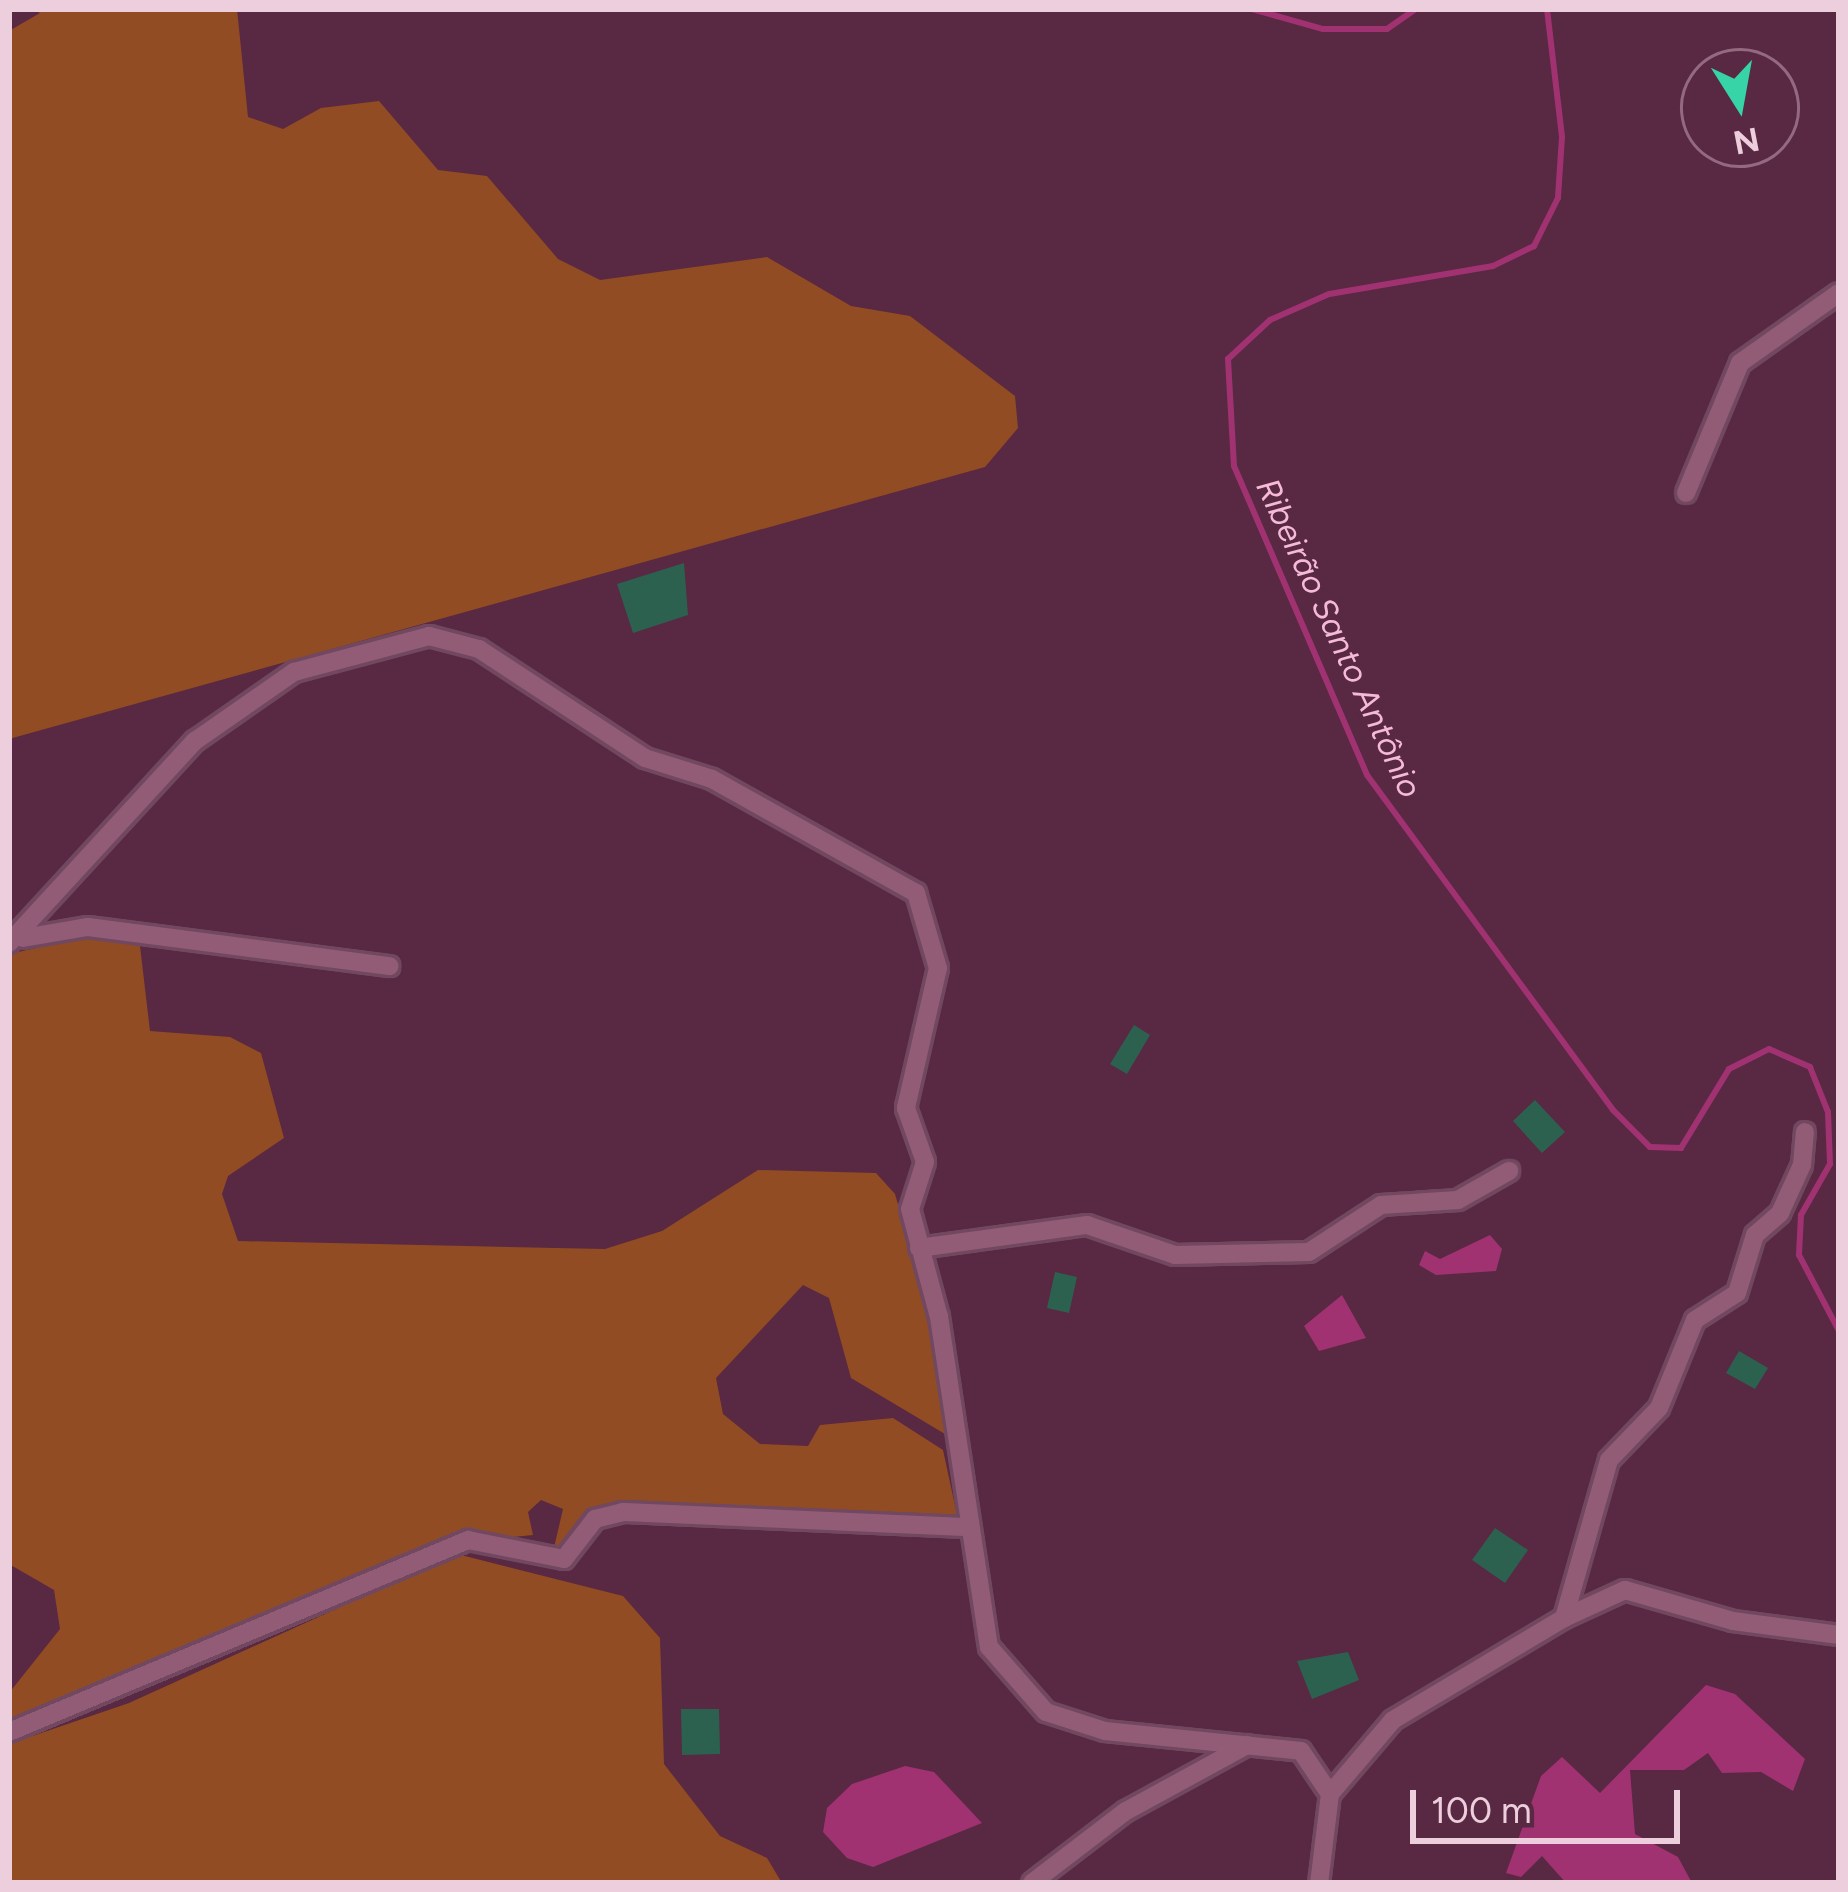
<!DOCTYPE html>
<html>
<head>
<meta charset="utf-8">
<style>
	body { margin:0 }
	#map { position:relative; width:1848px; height:1892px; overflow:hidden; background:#592842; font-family:Figtree,sans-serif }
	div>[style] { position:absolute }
	.green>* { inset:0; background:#914c23 }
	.water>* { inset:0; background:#a03272 }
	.stream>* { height:6px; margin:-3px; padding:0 3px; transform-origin:3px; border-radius:3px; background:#a03272 }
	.building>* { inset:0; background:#2d614f }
	.roads { filter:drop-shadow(3px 0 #71485f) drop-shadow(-3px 0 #71485f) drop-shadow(0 3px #71485f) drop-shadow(0 -3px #71485f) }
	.street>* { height:18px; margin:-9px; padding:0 9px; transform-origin:9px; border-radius:9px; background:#925c77 }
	span { translate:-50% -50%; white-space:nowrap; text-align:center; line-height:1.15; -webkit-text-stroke:9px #592842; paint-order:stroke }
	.water-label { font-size:33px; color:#f5bbd6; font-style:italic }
	.frame { position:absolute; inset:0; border:12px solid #edcedc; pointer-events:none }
	.north { position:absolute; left:1680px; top:48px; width:120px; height:120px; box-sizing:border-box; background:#592842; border:3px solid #946a80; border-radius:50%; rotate:169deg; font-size:33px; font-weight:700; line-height:48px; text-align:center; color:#edcedc }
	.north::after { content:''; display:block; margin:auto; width:42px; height:54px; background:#36d4a7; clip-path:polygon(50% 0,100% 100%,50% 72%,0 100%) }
	.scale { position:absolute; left:1410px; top:1790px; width:270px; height:54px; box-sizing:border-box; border:6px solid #edcedc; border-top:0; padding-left:15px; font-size:36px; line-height:42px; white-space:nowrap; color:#edcedc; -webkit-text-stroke:9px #592842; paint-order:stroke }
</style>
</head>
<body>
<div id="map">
	<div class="green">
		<div style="clip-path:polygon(31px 9px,237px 9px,248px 117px,283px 129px,321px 108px,379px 101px,438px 170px,487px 176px,558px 259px,600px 280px,767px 257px,851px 306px,910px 316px,1015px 396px,1018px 428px,985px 467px,9px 739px,9px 31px,40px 13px)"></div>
		<div style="clip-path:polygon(90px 936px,140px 946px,150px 1031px,230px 1037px,261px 1053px,284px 1138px,228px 1176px,222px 1194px,238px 1241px,605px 1249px,662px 1231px,758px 1170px,876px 1173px,895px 1194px,927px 1304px,945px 1434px,851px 1378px,829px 1298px,803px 1285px,716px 1378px,723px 1414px,760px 1444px,808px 1446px,820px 1425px,893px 1418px,943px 1450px,959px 1524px,590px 1509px,576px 1544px,553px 1552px,563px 1509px,541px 1500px,528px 1512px,533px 1535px,493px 1539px,9px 1724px,9px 1693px,60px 1629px,54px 1590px,9px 1564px,9px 954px)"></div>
		<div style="clip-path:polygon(457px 1554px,623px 1596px,660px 1638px,664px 1764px,720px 1836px,767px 1858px,782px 1883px,9px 1883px,9px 1744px,129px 1703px)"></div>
	</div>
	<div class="water">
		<div style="clip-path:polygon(1490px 1235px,1502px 1249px,1496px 1271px,1436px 1275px,1419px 1265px,1425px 1251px,1440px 1259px)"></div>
		<div style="clip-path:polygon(1342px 1295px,1366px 1338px,1319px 1351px,1304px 1326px)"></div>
		<div style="clip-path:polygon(1706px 1685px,1735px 1694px,1805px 1759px,1793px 1791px,1761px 1772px,1722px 1773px,1708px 1753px,1684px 1770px,1630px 1770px,1635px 1834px,1678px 1857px,1692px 1883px,1566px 1883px,1542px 1856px,1521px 1877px,1506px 1873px,1541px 1776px,1562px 1757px,1600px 1793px)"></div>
		<div style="clip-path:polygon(905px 1766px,934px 1772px,982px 1823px,873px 1867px,847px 1858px,823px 1832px,827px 1808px,852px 1784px)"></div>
	</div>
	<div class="stream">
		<div style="left:1252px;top:9px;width:74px;rotate:15.7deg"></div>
		<div style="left:1323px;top:29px;width:64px"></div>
		<div style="left:1387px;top:29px;width:35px;rotate:-35deg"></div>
		<div style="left:1547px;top:9px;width:129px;rotate:83.3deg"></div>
		<div style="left:1562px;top:137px;width:61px;rotate:93.8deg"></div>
		<div style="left:1558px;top:198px;width:54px;rotate:116.6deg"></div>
		<div style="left:1534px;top:246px;width:46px;rotate:154deg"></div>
		<div style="left:1493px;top:266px;width:166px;rotate:170.3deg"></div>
		<div style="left:1329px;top:294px;width:64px;rotate:156.2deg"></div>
		<div style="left:1270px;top:320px;width:57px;rotate:137.1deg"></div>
		<div style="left:1228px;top:359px;width:107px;rotate:86.8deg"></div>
		<div style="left:1234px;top:466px;width:336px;rotate:66.7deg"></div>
		<div style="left:1367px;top:775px;width:416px;rotate:53.7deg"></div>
		<div style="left:1613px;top:1110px;width:52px;rotate:45deg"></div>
		<div style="left:1650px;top:1147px;width:31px;rotate:2deg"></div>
		<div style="left:1681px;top:1148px;width:92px;rotate:-58.7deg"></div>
		<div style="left:1729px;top:1069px;width:45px;rotate:-26.6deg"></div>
		<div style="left:1769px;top:1049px;width:45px;rotate:23.7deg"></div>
		<div style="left:1810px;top:1067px;width:48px;rotate:68.2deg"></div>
		<div style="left:1828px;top:1112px;width:52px;rotate:87.8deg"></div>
		<div style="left:1830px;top:1164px;width:59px;rotate:119.6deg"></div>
		<div style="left:1801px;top:1215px;width:40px;rotate:92.9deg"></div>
		<div style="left:1799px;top:1255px;width:86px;rotate:62.2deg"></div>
	</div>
	<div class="building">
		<div style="clip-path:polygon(684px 563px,688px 615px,633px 633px,617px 584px)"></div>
		<div style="clip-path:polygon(1134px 1025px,1150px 1035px,1127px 1074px,1110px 1064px)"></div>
		<div style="clip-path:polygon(1535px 1100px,1565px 1132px,1542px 1153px,1513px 1121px)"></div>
		<div style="clip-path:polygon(1055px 1272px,1077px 1277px,1069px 1313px,1047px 1308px)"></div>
		<div style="clip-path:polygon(1739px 1351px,1768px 1368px,1755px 1389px,1726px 1373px)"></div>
		<div style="clip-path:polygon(1495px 1528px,1528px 1550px,1505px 1583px,1472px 1560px)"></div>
		<div style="clip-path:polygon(1348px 1652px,1359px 1680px,1312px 1699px,1297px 1661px)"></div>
		<div style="clip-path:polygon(681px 1709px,719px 1709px,720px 1754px,682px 1755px)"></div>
	</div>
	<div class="roads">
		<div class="street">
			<div style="left:1686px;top:493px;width:141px;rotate:-67.4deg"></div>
			<div style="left:1740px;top:363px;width:121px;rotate:-35.3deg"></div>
			<div style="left:23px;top:938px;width:66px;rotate:-9.6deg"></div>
			<div style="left:88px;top:927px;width:304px;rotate:7.4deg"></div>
			<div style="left:9px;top:943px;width:275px;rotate:-47.4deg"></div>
			<div style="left:195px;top:741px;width:121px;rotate:-34.9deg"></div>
			<div style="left:294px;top:672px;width:140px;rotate:-14.9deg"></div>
			<div style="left:429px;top:636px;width:52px;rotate:14.6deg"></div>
			<div style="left:479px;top:649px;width:199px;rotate:33.3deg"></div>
			<div style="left:645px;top:758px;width:70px;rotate:17.4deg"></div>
			<div style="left:712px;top:779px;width:234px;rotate:29.2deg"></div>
			<div style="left:916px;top:893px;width:78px;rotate:73.7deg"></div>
			<div style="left:938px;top:968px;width:144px;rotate:102.9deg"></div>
			<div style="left:906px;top:1108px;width:57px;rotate:70.6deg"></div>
			<div style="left:925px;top:1162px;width:49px;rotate:107.7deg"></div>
			<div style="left:910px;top:1209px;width:112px;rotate:75deg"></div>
			<div style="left:939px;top:1317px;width:334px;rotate:81.4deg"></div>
			<div style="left:989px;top:1647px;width:86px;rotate:48.8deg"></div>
			<div style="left:1046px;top:1712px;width:62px;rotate:17.9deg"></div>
			<div style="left:1105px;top:1731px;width:197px;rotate:5.8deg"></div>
			<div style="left:1301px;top:1751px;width:52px;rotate:56deg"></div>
			<div style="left:1330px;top:1794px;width:90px;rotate:97deg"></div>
			<div style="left:919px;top:1248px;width:170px;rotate:-7.8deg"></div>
			<div style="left:1087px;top:1225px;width:93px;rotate:18.8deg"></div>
			<div style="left:1175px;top:1255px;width:134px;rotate:-1.3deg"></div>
			<div style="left:1309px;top:1252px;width:86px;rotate:-33.1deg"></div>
			<div style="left:1381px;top:1205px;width:77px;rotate:-3.7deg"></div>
			<div style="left:1458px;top:1200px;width:59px;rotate:-29.6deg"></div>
			<div style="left:1564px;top:1618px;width:67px;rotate:-24.7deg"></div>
			<div style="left:1625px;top:1590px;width:112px;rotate:16deg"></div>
			<div style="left:1733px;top:1621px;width:107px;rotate:7.5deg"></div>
			<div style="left:9px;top:1732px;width:498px;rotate:-22.7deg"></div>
			<div style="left:468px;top:1540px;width:98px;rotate:11.2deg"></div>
			<div style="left:564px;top:1559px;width:51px;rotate:-52.2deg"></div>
			<div style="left:595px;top:1519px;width:29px;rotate:-14deg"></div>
			<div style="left:623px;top:1512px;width:344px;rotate:2.5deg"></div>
			<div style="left:1330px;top:1794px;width:97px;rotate:-49.6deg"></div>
			<div style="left:1393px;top:1720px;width:199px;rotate:-30.8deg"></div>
			<div style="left:1564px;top:1618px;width:164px;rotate:-74.1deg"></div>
			<div style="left:1609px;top:1460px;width:72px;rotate:-46.1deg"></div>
			<div style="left:1659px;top:1408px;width:95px;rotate:-67.8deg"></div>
			<div style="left:1695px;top:1320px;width:50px;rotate:-32.7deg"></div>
			<div style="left:1737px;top:1293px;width:61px;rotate:-72.8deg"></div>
			<div style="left:1755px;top:1235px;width:33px;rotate:-41deg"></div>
			<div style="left:1780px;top:1213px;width:53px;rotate:-65.4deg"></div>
			<div style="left:1802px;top:1165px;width:33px;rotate:-85deg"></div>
			<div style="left:1032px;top:1883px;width:118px;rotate:-37.5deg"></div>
			<div style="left:1126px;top:1811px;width:138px;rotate:-28.6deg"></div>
		</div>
	</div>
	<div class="water-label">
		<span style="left:1339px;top:638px;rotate:65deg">Ribeirão Santo Antônio</span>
	</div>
	<div class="frame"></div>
	<div class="north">N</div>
	<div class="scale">100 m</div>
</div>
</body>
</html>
